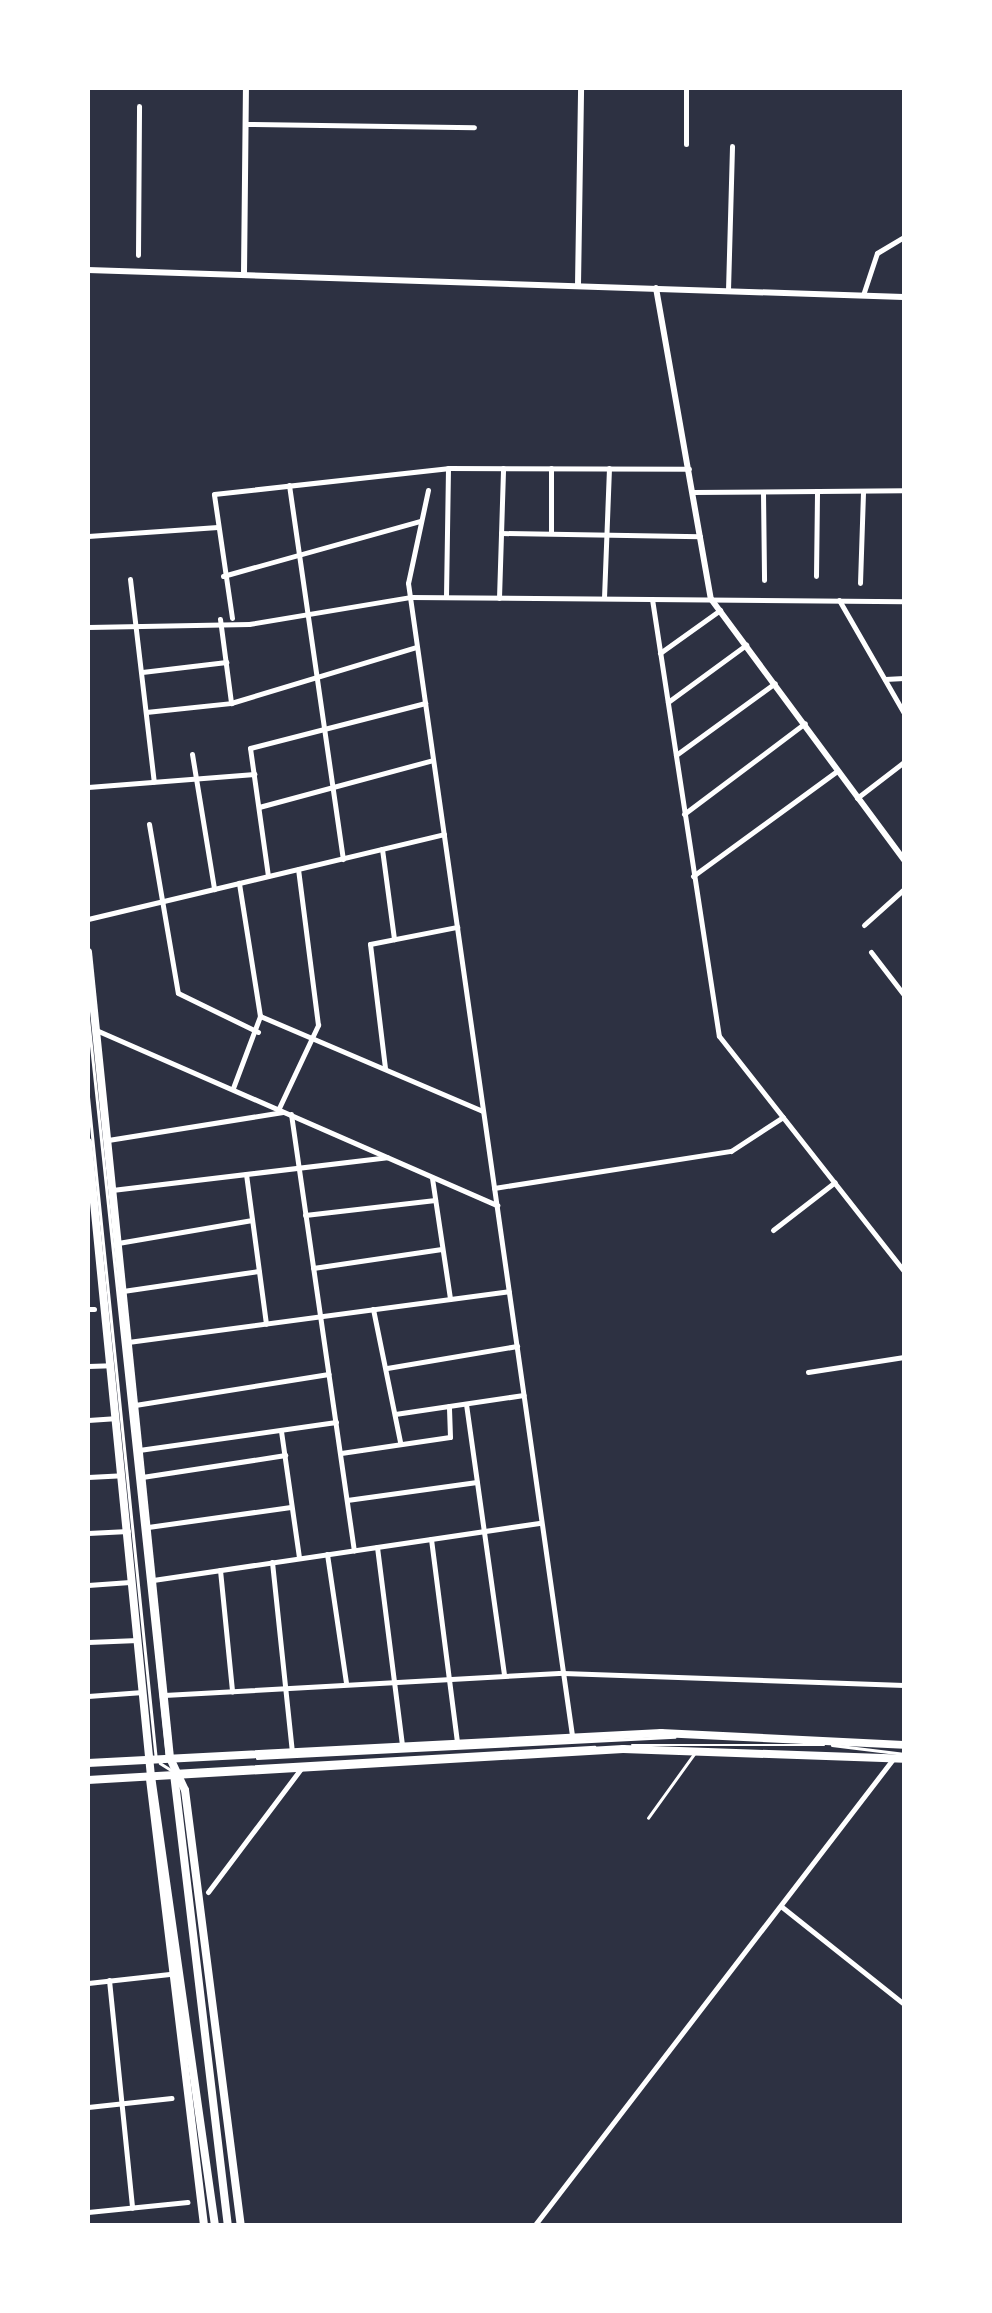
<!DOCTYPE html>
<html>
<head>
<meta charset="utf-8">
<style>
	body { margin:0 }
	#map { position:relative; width:992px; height:2313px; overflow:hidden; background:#2d3142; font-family:"Space Grotesk",sans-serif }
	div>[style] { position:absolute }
	.service>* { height:2.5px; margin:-1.25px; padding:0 1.25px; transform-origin:1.25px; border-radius:1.25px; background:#fff }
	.minor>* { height:5px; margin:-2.5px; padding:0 2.5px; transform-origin:2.5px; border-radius:2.5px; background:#fff }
	.tertiary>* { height:6px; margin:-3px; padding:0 3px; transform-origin:3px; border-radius:3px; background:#fff }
	.secondary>* { height:8px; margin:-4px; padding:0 4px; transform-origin:4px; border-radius:4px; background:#fff }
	span { translate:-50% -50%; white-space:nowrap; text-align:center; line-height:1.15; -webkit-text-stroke:9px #fff; paint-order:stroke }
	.frame { position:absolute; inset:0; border:90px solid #fff; pointer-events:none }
</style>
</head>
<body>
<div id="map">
	<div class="service">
		<div style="left:88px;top:1013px;width:746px;rotate:83.92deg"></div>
		<div style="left:88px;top:1092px;width:667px;rotate:84.15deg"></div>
		<div style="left:632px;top:1745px;width:192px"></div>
		<div style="left:832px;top:1745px;width:73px;rotate:7.1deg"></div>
		<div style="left:257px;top:1758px;width:418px;rotate:-2.9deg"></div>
		<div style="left:160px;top:1763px;width:15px;rotate:32deg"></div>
		<div style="left:173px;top:1771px;width:422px;rotate:-3.3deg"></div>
		<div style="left:648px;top:1818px;width:79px;rotate:-54.3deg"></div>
	</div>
	<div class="minor">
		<div style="left:686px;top:88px;width:56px;rotate:90deg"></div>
		<div style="left:247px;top:124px;width:227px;rotate:0.8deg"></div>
		<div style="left:138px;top:255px;width:149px;rotate:-89.6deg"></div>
		<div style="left:728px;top:290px;width:144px;rotate:-88.4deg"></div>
		<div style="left:863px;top:295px;width:44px;rotate:-71.6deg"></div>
		<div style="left:877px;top:253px;width:31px;rotate:-31deg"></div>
		<div style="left:551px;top:468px;width:65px;rotate:90deg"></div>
		<div style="left:289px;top:485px;width:378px;rotate:81.8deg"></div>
		<div style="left:428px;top:490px;width:95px;rotate:102.1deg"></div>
		<div style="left:408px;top:583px;width:1165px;rotate:81.9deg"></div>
		<div style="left:693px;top:492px;width:211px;rotate:-0.5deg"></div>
		<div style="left:763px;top:493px;width:87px;rotate:89.3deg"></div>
		<div style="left:501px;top:533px;width:199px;rotate:0.9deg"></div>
		<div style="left:88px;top:536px;width:130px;rotate:-4deg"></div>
		<div style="left:223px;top:576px;width:205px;rotate:-15.6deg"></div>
		<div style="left:816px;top:576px;width:85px;rotate:-89.3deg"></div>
		<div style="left:130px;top:579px;width:204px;rotate:83.3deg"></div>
		<div style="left:860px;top:583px;width:92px;rotate:-88.1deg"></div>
		<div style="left:446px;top:596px;width:127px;rotate:-89.1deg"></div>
		<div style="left:499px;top:598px;width:130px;rotate:-88.2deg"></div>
		<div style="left:604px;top:598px;width:130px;rotate:-87.8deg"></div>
		<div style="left:652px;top:599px;width:442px;rotate:81.3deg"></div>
		<div style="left:719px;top:1036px;width:299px;rotate:51.8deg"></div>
		<div style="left:839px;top:600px;width:130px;rotate:60.1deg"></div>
		<div style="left:232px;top:618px;width:125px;rotate:-98.3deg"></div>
		<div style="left:214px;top:494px;width:235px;rotate:-6.3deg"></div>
		<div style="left:448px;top:468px;width:241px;rotate:0.2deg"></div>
		<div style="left:220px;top:619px;width:85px;rotate:82.5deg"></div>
		<div style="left:88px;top:627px;width:161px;rotate:-1.1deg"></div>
		<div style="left:249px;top:624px;width:163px;rotate:-9.5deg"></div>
		<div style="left:410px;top:597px;width:494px;rotate:0.5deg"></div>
		<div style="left:660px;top:653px;width:74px;rotate:-35.6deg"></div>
		<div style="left:142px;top:672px;width:85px;rotate:-6.8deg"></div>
		<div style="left:885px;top:679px;width:19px;rotate:-3deg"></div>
		<div style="left:668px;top:702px;width:97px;rotate:-36.2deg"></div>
		<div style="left:146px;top:712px;width:85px;rotate:-6deg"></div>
		<div style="left:231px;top:703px;width:194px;rotate:-16.8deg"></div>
		<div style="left:192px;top:754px;width:137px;rotate:80.7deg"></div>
		<div style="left:676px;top:755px;width:122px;rotate:-36deg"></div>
		<div style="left:88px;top:787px;width:167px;rotate:-4.5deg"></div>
		<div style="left:857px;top:798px;width:59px;rotate:-37.5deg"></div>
		<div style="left:259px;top:807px;width:180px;rotate:-15.1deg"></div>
		<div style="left:684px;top:814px;width:151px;rotate:-36.9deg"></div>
		<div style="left:149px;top:824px;width:171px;rotate:80.3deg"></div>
		<div style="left:178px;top:993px;width:89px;rotate:26deg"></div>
		<div style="left:382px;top:849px;width:91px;rotate:82.4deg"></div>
		<div style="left:268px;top:876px;width:129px;rotate:-98deg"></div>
		<div style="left:250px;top:748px;width:181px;rotate:-14.4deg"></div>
		<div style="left:693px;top:876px;width:178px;rotate:-36.1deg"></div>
		<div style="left:88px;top:919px;width:366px;rotate:-13.4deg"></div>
		<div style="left:864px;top:925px;width:54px;rotate:-42deg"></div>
		<div style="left:871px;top:952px;width:54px;rotate:52.5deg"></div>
		<div style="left:260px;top:1016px;width:242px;rotate:23.1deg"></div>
		<div style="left:96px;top:1030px;width:438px;rotate:23.6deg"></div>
		<div style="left:385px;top:1068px;width:125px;rotate:-96.9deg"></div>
		<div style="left:370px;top:944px;width:89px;rotate:-11.1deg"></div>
		<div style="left:233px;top:1088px;width:77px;rotate:-69.4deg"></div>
		<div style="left:260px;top:1016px;width:135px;rotate:-99deg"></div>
		<div style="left:279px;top:1108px;width:92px;rotate:-64.8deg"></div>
		<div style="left:318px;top:1025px;width:157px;rotate:-97.3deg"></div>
		<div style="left:291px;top:1114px;width:441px;rotate:81.8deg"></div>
		<div style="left:108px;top:1140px;width:177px;rotate:-9.1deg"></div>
		<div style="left:246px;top:1174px;width:151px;rotate:82.4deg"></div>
		<div style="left:432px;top:1178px;width:122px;rotate:81.5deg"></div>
		<div style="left:494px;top:1188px;width:240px;rotate:-8.9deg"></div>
		<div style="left:731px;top:1151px;width:62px;rotate:-33.2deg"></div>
		<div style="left:112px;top:1190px;width:277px;rotate:-6.8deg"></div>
		<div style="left:305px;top:1215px;width:131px;rotate:-6.6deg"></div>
		<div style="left:773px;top:1230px;width:78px;rotate:-37.7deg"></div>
		<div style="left:118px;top:1243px;width:136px;rotate:-9.7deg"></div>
		<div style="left:313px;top:1268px;width:130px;rotate:-8.4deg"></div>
		<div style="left:123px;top:1291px;width:137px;rotate:-8.4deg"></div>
		<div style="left:88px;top:1309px;width:6px"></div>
		<div style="left:373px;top:1309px;width:136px;rotate:78.5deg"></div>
		<div style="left:128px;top:1342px;width:384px;rotate:-7.6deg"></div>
		<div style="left:88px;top:1366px;width:23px;rotate:-2deg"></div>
		<div style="left:387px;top:1368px;width:132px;rotate:-9.6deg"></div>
		<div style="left:808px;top:1372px;width:97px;rotate:-8.9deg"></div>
		<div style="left:466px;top:1404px;width:274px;rotate:82deg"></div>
		<div style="left:135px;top:1405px;width:196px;rotate:-9.1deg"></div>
		<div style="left:395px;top:1414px;width:130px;rotate:-8.4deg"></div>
		<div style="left:88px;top:1420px;width:26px;rotate:-4deg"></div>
		<div style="left:281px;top:1431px;width:128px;rotate:81.9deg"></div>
		<div style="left:139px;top:1450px;width:199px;rotate:-8.1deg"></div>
		<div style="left:341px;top:1453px;width:110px;rotate:-8.4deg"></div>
		<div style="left:450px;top:1437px;width:31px;rotate:-92deg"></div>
		<div style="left:88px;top:1477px;width:34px;rotate:-3deg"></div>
		<div style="left:142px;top:1477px;width:145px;rotate:-8.7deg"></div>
		<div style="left:347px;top:1500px;width:131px;rotate:-7.9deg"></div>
		<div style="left:148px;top:1527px;width:144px;rotate:-8deg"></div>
		<div style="left:88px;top:1533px;width:40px;rotate:-2.9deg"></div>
		<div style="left:431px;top:1539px;width:205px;rotate:82.7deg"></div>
		<div style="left:377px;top:1547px;width:200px;rotate:82.8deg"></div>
		<div style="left:327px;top:1554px;width:130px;rotate:81.6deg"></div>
		<div style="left:272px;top:1562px;width:190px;rotate:84deg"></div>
		<div style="left:220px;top:1570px;width:122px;rotate:84.3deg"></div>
		<div style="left:153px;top:1580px;width:392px;rotate:-8.4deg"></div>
		<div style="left:88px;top:1585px;width:42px;rotate:-4.1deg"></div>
		<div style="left:88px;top:1642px;width:50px;rotate:-2.3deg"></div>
		<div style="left:164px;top:1695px;width:400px;rotate:-3.2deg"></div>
		<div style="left:563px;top:1673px;width:341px;rotate:2deg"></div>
		<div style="left:88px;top:1696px;width:55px;rotate:-4.2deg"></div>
		<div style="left:208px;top:1892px;width:158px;rotate:-53deg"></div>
		<div style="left:782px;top:1907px;width:156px;rotate:38.5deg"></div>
		<div style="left:109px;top:1980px;width:229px;rotate:84.2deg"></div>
		<div style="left:88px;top:1983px;width:82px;rotate:-6.3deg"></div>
		<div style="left:88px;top:2107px;width:84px;rotate:-6.1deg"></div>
		<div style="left:88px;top:2212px;width:100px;rotate:-5.8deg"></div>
		<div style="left:534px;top:2226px;width:589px;rotate:-52.45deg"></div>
	</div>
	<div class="tertiary">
		<div style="left:88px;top:270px;width:816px;rotate:1.9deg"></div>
		<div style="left:244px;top:274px;width:186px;rotate:-89.4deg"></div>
		<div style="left:578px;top:285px;width:197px;rotate:-89.1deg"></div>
		<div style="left:656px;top:288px;width:316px;rotate:80deg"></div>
		<div style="left:711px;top:599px;width:325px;rotate:53.5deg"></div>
	</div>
	<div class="secondary">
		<div style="left:88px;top:952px;width:810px;rotate:84.19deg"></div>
		<div style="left:170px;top:1758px;width:35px;rotate:65deg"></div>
		<div style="left:185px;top:1790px;width:440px;rotate:82.7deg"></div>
		<div style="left:88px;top:1142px;width:637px;rotate:84.33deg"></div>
		<div style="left:151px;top:1776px;width:455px;rotate:81.9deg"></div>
		<div style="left:88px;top:1763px;width:574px;rotate:-3deg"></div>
		<div style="left:661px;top:1733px;width:243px;rotate:2.8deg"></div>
		<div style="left:174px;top:1774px;width:455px;rotate:83.2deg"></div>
		<div style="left:150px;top:1779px;width:450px;rotate:83.1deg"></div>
		<div style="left:88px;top:1780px;width:536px;rotate:-3.32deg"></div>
		<div style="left:623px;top:1749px;width:281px;rotate:2deg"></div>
	</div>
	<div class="frame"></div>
</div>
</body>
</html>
